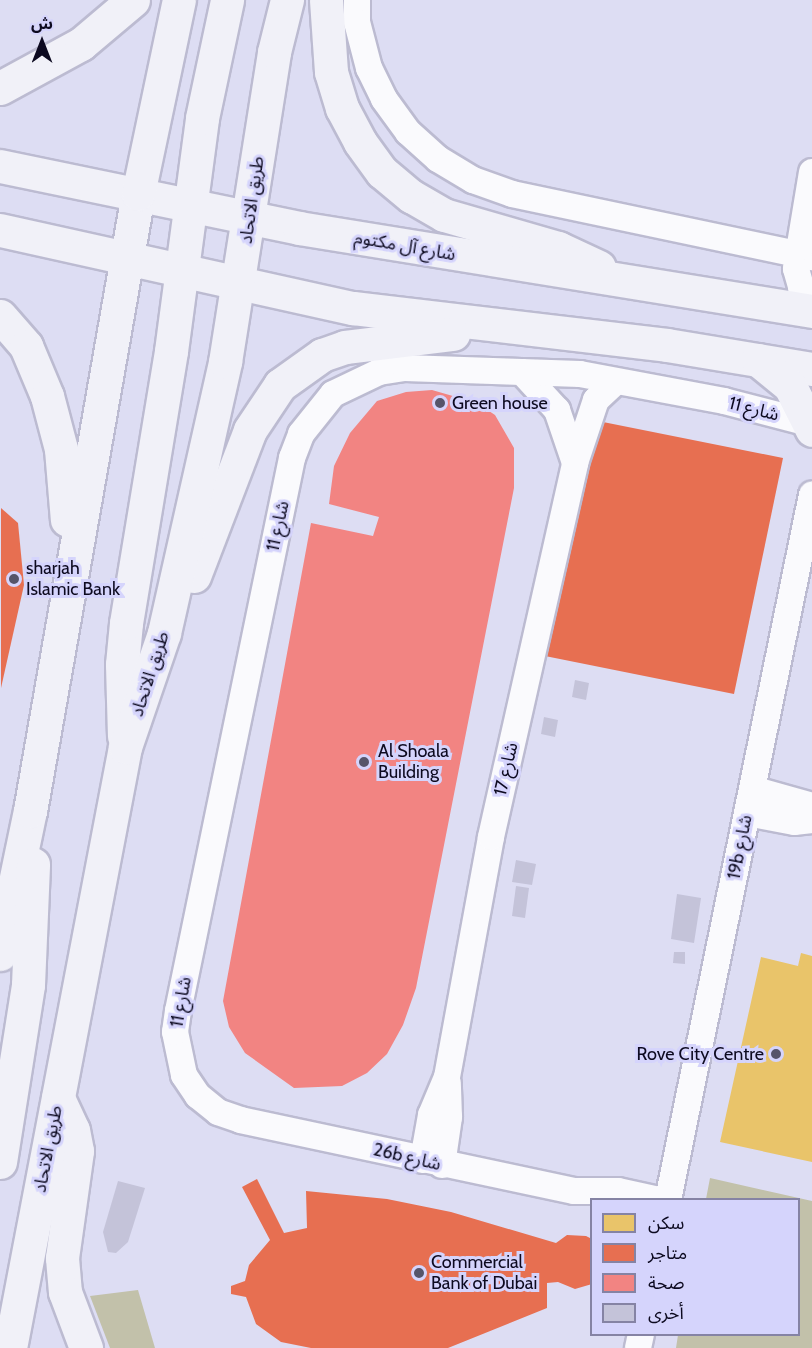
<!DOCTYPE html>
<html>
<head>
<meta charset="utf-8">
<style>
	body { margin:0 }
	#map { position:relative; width:812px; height:1348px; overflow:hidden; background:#ddddf3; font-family:Cabin,"Noto Sans Arabic",sans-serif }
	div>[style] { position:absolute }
	.green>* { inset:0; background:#c2c1aa }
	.homes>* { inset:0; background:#e9c46a }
	.shops>* { inset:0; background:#e76f51 }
	.health>* { inset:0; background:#f28482 }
	.building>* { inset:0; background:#c4c3d9 }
	.roads { filter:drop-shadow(2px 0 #bcbbd1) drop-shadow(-2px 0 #bcbbd1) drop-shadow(0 2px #bcbbd1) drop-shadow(0 -2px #bcbbd1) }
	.minor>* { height:26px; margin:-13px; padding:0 13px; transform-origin:13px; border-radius:13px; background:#fafafd }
	.major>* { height:33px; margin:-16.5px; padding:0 16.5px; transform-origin:16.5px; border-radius:16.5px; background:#f1f1f8 }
	.dots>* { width:16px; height:16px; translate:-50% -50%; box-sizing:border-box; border:3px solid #d5d4fc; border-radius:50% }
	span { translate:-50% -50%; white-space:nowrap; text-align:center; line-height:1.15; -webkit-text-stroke:6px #d5d4fc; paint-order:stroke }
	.street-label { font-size:18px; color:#0d0a20 }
	.poi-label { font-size:18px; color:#0d0a20 }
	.left { translate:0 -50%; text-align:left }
	.right { translate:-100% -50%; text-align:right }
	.legend { position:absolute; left:590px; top:1198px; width:210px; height:138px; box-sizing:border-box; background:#d5d4fc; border:2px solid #8583a4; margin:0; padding:8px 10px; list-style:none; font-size:18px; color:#0d0a20 }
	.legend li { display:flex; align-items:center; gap:12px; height:30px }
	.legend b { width:30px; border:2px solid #8583a4 }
	.north { position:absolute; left:12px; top:12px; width:60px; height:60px; -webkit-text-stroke:4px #d5d4fc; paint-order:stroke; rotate:0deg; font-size:16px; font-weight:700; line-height:24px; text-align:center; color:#0d0a20 }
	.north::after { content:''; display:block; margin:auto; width:21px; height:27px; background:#0d0a20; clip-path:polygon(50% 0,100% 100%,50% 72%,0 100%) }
</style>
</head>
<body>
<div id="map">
	<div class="green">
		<div style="clip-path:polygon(710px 1178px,812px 1201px,812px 1348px,676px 1348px,678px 1335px,798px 1334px,798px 1200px,706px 1199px)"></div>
		<div style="clip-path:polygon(138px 1290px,155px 1348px,110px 1348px,90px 1296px)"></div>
	</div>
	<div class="homes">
		<div style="clip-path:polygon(801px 953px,812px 956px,812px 1162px,720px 1142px,761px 957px,798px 966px)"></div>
	</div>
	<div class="shops">
		<div style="clip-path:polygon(593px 420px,783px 458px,734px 694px,545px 656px)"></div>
		<div style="clip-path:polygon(1px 508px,18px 523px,24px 585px,1px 688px)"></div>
		<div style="clip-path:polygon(257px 1179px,284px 1233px,307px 1228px,306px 1191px,387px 1199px,451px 1212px,556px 1243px,567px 1235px,586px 1236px,592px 1239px,592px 1284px,575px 1289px,558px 1282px,547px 1283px,547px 1308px,448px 1348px,311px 1348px,281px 1342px,256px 1324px,246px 1297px,231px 1294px,231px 1286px,245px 1281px,249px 1265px,270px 1240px,242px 1187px)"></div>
	</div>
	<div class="health">
		<div style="clip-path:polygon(432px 390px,477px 403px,495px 415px,514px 448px,514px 488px,416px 988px,403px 1025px,387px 1054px,367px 1073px,342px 1086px,294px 1088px,245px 1053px,229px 1027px,223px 1001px,311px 523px,373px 536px,379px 517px,329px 504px,334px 466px,350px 433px,377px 401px,406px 392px)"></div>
	</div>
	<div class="building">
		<div style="clip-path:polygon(575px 680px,589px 683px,586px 700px,572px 697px)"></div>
		<div style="clip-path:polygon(544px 717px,558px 720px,555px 737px,541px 734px)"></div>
		<div style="clip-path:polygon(516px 860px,536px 864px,532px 885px,512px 882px)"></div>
		<div style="clip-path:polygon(516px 886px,529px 888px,525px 918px,512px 916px)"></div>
		<div style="clip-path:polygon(677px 894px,701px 898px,694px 943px,671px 939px)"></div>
		<div style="clip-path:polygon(674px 952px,685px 952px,685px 964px,673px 963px)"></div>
		<div style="clip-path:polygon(118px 1181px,145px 1188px,128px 1242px,116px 1253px,108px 1252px,103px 1232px)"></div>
	</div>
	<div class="roads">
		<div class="minor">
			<div style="left:357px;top:0;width:22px;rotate:90deg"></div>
			<div style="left:357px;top:22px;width:48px;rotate:75.4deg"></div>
			<div style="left:369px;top:68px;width:34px;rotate:64deg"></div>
			<div style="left:384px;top:99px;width:41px;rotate:54deg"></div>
			<div style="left:408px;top:132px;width:40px;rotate:42deg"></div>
			<div style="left:438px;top:159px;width:41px;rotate:31deg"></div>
			<div style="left:473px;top:180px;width:41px;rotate:19.7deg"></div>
			<div style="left:512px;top:194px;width:307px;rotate:11.9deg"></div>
			<div style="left:812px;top:172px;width:98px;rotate:99.4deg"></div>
			<div style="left:796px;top:269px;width:19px;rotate:74deg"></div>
			<div style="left:801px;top:287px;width:19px;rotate:54deg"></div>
			<div style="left:522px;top:372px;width:52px;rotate:47.4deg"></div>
			<div style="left:557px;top:410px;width:56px;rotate:71.2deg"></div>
			<div style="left:752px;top:789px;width:62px;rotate:15.8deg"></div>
			<div style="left:747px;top:813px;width:48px;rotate:10.8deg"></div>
			<div style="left:794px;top:822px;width:18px;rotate:-6deg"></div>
			<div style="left:423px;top:1160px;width:46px;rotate:-79.9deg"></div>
			<div style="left:431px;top:1115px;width:41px;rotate:-67.2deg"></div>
			<div style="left:447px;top:1077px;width:244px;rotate:-79.6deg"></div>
			<div style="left:491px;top:837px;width:383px;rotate:-77.3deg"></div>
			<div style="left:575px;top:463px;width:66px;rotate:-71.6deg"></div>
			<div style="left:596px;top:400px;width:26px;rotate:-43deg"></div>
			<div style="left:442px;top:1165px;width:49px;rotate:-81.7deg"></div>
			<div style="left:449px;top:1117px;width:34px;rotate:-92deg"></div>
			<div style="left:659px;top:1200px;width:42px;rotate:-167.6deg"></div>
			<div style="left:618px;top:1191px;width:44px;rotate:180deg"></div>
			<div style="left:574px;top:1191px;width:340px;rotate:-168deg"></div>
			<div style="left:241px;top:1120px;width:24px;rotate:-161deg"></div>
			<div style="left:218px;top:1112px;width:26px;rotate:-141deg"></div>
			<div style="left:198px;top:1096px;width:25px;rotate:-124deg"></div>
			<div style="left:184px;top:1075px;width:44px;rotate:-101.8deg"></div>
			<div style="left:175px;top:1032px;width:21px;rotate:-82deg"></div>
			<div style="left:178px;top:1011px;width:565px;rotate:-78.35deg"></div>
			<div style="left:292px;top:458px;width:26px;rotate:-69deg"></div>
			<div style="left:301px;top:434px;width:51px;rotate:-51.3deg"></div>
			<div style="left:333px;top:394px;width:51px;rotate:-25.6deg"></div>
			<div style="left:379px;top:372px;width:26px;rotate:-9deg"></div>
			<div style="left:405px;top:368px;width:175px;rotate:2deg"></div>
			<div style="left:580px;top:374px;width:147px;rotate:10.6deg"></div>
			<div style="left:724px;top:401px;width:91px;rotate:14.6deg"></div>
			<div style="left:668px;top:1200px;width:720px;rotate:-78.46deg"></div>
			<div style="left:638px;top:1348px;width:14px;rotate:-78deg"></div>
		</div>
		<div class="major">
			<div style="left:326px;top:0;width:72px;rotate:86deg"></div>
			<div style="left:331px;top:72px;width:38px;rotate:73deg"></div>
			<div style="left:342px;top:108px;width:38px;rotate:62deg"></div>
			<div style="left:360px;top:142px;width:37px;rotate:54deg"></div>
			<div style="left:382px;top:172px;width:38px;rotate:40deg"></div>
			<div style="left:411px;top:196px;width:38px;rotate:30deg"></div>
			<div style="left:444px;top:215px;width:119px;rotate:16.1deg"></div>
			<div style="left:558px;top:248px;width:45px;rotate:24.9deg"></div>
			<div style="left:0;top:88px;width:92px;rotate:-28.5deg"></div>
			<div style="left:81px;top:44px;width:68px;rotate:-40.2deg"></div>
			<div style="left:0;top:166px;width:305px;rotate:11.7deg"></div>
			<div style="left:299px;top:228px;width:520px;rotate:9.19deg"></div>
			<div style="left:0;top:230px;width:362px;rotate:12.5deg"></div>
			<div style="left:353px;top:308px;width:316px;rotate:6.7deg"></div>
			<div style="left:667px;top:345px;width:147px;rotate:9.4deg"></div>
			<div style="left:0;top:316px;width:40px;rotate:49deg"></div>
			<div style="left:26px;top:346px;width:54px;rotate:67.2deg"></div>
			<div style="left:47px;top:396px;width:55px;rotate:75.2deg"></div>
			<div style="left:61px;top:449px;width:71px;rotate:85.2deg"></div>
			<div style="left:758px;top:360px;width:41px;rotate:39.1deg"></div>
			<div style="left:790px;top:386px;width:49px;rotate:63.4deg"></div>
			<div style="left:194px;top:576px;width:156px;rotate:-69deg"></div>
			<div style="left:250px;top:430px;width:54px;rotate:-56.3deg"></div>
			<div style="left:280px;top:385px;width:52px;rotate:-35.5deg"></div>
			<div style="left:322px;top:355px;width:24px;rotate:-19deg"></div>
			<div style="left:345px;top:347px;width:109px;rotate:-6.9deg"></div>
			<div style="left:124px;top:736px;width:72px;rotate:-91.6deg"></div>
			<div style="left:122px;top:664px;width:41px;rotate:-84.4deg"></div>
			<div style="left:126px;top:623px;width:276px;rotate:-80.6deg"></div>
			<div style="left:171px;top:351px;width:235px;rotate:-82.4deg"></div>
			<div style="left:202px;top:118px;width:121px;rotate:-78deg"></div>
			<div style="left:0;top:954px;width:146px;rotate:-78.2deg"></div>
			<div style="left:30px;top:811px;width:626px;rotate:-80.07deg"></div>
			<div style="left:138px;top:194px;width:198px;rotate:-78.1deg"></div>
			<div style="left:58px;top:1098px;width:35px;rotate:65deg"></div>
			<div style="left:73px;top:1130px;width:21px;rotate:79deg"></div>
			<div style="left:77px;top:1151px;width:108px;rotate:98deg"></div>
			<div style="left:62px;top:1258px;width:34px;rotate:85deg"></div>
			<div style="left:65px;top:1292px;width:60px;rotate:69.4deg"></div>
			<div style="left:0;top:1162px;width:179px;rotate:-81deg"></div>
			<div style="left:28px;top:985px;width:121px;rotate:-87.6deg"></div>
			<div style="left:10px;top:1348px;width:612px;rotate:-79.17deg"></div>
			<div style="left:125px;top:747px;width:120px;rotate:-71.1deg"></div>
			<div style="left:164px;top:633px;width:278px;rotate:-77.3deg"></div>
			<div style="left:225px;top:362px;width:314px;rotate:-81deg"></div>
			<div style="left:274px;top:52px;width:54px;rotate:-76deg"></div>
		</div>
	</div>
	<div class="dots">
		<div style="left:440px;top:403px;background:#56546a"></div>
		<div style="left:14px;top:579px;background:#56546a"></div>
		<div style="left:364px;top:762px;background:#56546a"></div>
		<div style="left:776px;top:1054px;background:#56546a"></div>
		<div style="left:419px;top:1273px;background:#56546a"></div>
	</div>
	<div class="street-label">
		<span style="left:252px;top:200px;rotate:-82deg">طريق الاتحاد</span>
		<span style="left:405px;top:246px;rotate:10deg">شارع آل مكتوم</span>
		<span style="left:754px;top:409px;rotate:14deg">شارع 11</span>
		<span style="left:278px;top:526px;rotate:-78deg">شارع 11</span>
		<span style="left:150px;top:674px;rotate:-72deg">طريق الاتحاد</span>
		<span style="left:506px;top:769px;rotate:-77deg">شارع 17</span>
		<span style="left:740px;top:847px;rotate:-79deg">19b شارع</span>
		<span style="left:181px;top:1002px;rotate:-80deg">شارع 11</span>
		<span style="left:48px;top:1149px;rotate:-79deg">طريق الاتحاد</span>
		<span style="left:407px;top:1157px;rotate:13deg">26b شارع</span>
	</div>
	<div class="poi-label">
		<span class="left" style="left:452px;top:403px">Green house</span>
		<span class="left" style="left:26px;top:579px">sharjah<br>Islamic Bank</span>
		<span class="left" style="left:378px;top:762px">Al Shoala<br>Building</span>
		<span class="right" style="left:764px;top:1054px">Rove City Centre</span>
		<span class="left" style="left:431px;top:1273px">Commercial<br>Bank of Dubai</span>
	</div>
	<ul class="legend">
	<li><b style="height:16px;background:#e9c46a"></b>سكن</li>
	<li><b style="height:16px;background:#e76f51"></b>متاجر</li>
	<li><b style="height:16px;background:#f28482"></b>صحة</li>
	<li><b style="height:16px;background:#c4c3d9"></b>أخرى</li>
	</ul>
	<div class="north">ش</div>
</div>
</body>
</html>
